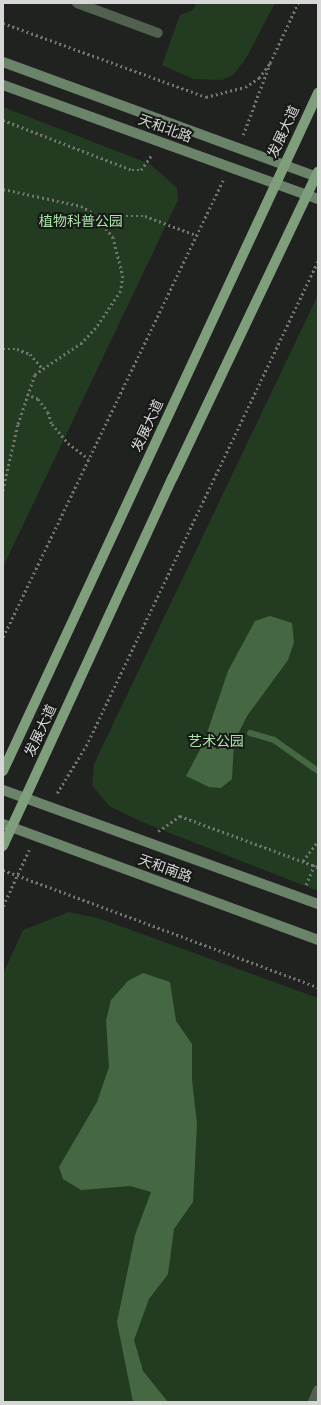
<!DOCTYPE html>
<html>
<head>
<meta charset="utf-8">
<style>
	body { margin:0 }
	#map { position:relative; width:321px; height:1405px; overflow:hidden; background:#202220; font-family:"Alegreya Sans","Noto Sans SC",sans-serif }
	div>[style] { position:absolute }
	.green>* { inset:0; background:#233c21 }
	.water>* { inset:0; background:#456842 }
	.stream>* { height:6px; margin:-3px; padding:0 3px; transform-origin:3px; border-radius:3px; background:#456842 }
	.path>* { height:2.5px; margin-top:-1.25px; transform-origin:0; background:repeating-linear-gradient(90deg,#737573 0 2px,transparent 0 5px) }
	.lane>* { height:10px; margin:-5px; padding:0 5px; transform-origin:5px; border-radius:5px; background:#51604f }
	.secondary>* { height:10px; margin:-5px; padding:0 5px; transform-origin:5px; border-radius:5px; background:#6b8369 }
	.primary>* { height:10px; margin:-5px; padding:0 5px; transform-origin:5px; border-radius:5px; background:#7f9e7c }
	span { translate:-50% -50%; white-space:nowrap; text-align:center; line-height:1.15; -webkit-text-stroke:4px #171917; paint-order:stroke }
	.street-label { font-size:14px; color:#d6d7d6 }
	.park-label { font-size:14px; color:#abe2a5 }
	.frame { position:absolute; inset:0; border:4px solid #d6d7d6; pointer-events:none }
</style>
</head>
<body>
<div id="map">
	<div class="green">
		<div style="clip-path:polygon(196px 3px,275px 3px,245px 60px,233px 75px,222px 80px,193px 79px,162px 65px,180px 15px,193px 10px)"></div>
		<div style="clip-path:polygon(3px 107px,150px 164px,177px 188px,178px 200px,3px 567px)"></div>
		<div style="clip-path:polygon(318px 295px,318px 891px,142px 822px,109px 806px,92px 785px,94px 764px)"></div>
		<div style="clip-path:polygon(69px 912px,101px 919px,318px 998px,318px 1402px,3px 1402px,3px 974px,23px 930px)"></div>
	</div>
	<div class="water">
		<div style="clip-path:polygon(270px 616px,292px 623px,294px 642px,288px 660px,247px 716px,234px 742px,232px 779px,221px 788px,209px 787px,186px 776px,204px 742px,228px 671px,255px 621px)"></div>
		<div style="clip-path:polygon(143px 973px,170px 982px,176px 1021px,192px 1044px,192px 1080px,197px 1124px,193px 1202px,174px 1229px,168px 1274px,149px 1299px,134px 1340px,143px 1371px,168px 1402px,133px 1402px,117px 1322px,135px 1235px,151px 1192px,130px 1186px,81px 1190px,63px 1179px,59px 1167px,97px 1102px,109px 1067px,106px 1021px,111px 1000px,128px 981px)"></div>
	</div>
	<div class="stream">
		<div style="left:250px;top:733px;width:25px;rotate:16deg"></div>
		<div style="left:274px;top:740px;width:54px;rotate:35.2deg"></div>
	</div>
	<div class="path">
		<div style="left:3px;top:23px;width:216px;rotate:20deg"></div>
		<div style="left:206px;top:97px;width:40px;rotate:-14.4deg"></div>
		<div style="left:245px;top:87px;width:17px;rotate:-33deg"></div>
		<div style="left:259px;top:78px;width:19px;rotate:-54deg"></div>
		<div style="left:270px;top:63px;width:66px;rotate:-65deg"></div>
		<div style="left:3px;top:120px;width:138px;rotate:21.2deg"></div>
		<div style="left:132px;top:170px;width:9px"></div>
		<div style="left:141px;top:170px;width:19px;rotate:-55deg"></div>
		<div style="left:243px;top:135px;width:77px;rotate:-69.4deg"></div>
		<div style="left:3px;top:189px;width:80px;rotate:12.3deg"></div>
		<div style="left:81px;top:206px;width:14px;rotate:30deg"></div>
		<div style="left:93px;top:213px;width:31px;rotate:50deg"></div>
		<div style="left:113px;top:237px;width:40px;rotate:75.6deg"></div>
		<div style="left:123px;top:276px;width:15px;rotate:98deg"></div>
		<div style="left:121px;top:291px;width:45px;rotate:124deg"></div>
		<div style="left:96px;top:328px;width:21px;rotate:133deg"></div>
		<div style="left:82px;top:343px;width:57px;rotate:145.8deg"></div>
		<div style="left:35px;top:375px;width:53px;rotate:108.8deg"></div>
		<div style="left:18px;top:425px;width:68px;rotate:102.8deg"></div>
		<div style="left:101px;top:223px;width:21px;rotate:-19deg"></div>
		<div style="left:121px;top:216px;width:24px"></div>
		<div style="left:145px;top:216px;width:54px;rotate:20.4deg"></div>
		<div style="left:3px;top:349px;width:14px"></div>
		<div style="left:17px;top:349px;width:14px;rotate:21deg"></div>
		<div style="left:30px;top:354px;width:20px;rotate:49deg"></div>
		<div style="left:27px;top:394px;width:12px;rotate:24deg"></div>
		<div style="left:38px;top:399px;width:16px;rotate:52deg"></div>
		<div style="left:48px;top:412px;width:13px;rotate:72deg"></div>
		<div style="left:52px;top:424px;width:25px;rotate:50deg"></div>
		<div style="left:68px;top:443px;width:26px;rotate:37deg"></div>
		<div style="left:3px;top:637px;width:507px;rotate:-64.29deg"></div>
		<div style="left:57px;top:793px;width:55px;rotate:-58.3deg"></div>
		<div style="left:86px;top:746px;width:538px;rotate:-64.44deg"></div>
		<div style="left:158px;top:831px;width:27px;rotate:-34deg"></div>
		<div style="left:180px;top:816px;width:147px;rotate:20.3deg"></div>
		<div style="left:303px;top:861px;width:25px;rotate:-53deg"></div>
		<div style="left:3px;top:870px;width:336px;rotate:20.4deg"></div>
		<div style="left:306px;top:885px;width:22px;rotate:-68deg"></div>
		<div style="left:3px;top:906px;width:62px;rotate:-65.1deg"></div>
	</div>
	<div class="lane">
		<div style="left:77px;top:3px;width:86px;rotate:20.3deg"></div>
		<div style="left:313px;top:1402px;width:13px;rotate:-67deg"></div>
	</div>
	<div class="secondary">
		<div style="left:3px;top:62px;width:335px;rotate:20.1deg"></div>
		<div style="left:3px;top:85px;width:335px;rotate:19.9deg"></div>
		<div style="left:3px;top:790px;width:335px;rotate:19.9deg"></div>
		<div style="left:3px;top:824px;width:336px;rotate:20.2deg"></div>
	</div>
	<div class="primary">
		<div style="left:3px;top:771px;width:748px;rotate:-65.08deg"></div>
		<div style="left:3px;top:846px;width:406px;rotate:-65.3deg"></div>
		<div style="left:173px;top:477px;width:338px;rotate:-64.6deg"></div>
	</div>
	<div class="street-label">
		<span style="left:165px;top:129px;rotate:20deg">天和北路</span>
		<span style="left:284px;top:132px;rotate:-65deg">发展大道</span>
		<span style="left:148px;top:426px;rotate:-65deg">发展大道</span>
		<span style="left:41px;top:731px;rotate:-65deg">发展大道</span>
		<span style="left:165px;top:869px;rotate:20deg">天和南路</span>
	</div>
	<div class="park-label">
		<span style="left:81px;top:222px">植物科普公园</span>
		<span style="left:216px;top:742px">艺术公园</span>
	</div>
	<div class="frame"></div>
</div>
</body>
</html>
